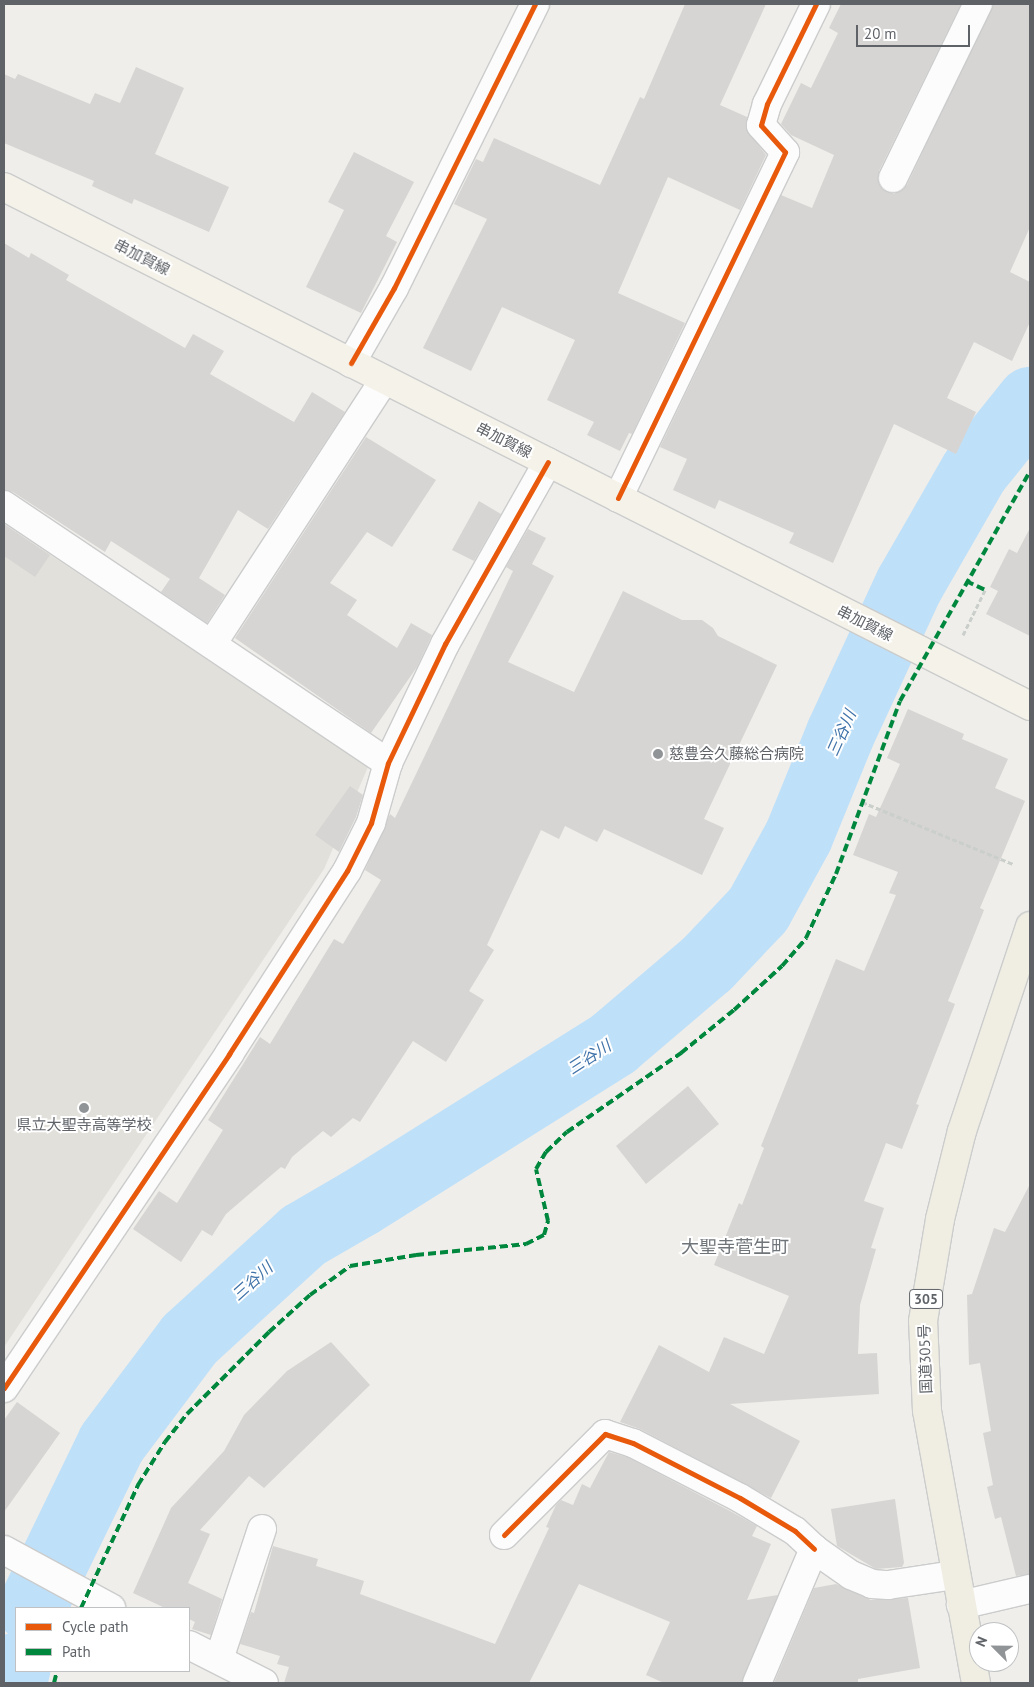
<!DOCTYPE html>
<html>
<head>
<meta charset="utf-8">
<style>
	body { margin:0 }
	#map { position:relative; width:1034px; height:1687px; overflow:hidden; background:#efeeea; font-family:"PT Sans","Noto Sans JP",sans-serif }
	div>[style] { position:absolute }
	.education>* { inset:0; background:#e2e0da }
	.river>* { height:69px; margin:-34.5px; padding:0 34.5px; transform-origin:34.5px; border-radius:34.5px; background:#bfe0f9 }
	.building>* { inset:0; background:#d6d5d3 }
	.path>* { height:3px; margin-top:-1.5px; transform-origin:0; background:repeating-linear-gradient(90deg,#cacfcc 0 5px,transparent 0 7.5px) }
	.roads { filter:drop-shadow(1px 0 #cbcccc) drop-shadow(-1px 0 #cbcccc) drop-shadow(0 1px #cbcccc) drop-shadow(0 -1px #cbcccc) }
	.minor>* { height:28px; margin:-14px; padding:0 14px; transform-origin:14px; border-radius:14px; background:#fdfcfc }
	.major>* { height:28px; margin:-14px; padding:0 14px; transform-origin:14px; border-radius:14px; background:#f4f2e9 }
	.highway>* { height:28px; margin:-14px; padding:0 14px; transform-origin:14px; border-radius:14px; background:#f0ede3 }
	.quiet>* { height:4px; margin-top:-2px; transform-origin:0; background:repeating-linear-gradient(90deg,#00873e 0 8px,transparent 0 12px) }
	.cycleway>* { height:5px; margin:-2.5px; padding:0 2.5px; transform-origin:2.5px; border-radius:2.5px; background:#e8590c }
	.dots>* { width:14px; height:14px; translate:-50% -50%; box-sizing:border-box; border:2px solid #fff; border-radius:50% }
	span { translate:-50% -50%; white-space:nowrap; text-align:center; line-height:1.15; -webkit-text-stroke:4px #fff; paint-order:stroke }
	.shield-label span { padding:1px 4px; background:#fff; border:1px solid; border-radius:4px; -webkit-text-stroke-width:0 }
	.shield-label { font-size:14px; color:#5f6368; font-weight:700 }
	.street-label { font-size:15px; color:#5f6368 }
	.poi-label { font-size:15px; color:#5f6368 }
	.left { translate:0 -50%; text-align:left }
	.water-label { font-size:16px; color:#4174aa; font-style:italic }
	.quarter-label { font-size:18px; color:#70757a }
	.frame { position:absolute; inset:0; border:5px solid #5f6368; pointer-events:none }
	.legend { position:absolute; left:15px; top:1607px; width:175px; height:65px; box-sizing:border-box; background:#fff; border:1px solid #bfc1c3; margin:0; padding:6px 9px; list-style:none; font-size:15px; color:#5f6368 }
	.legend li { display:flex; align-items:center; gap:10px; height:25px }
	.legend b { width:25px; border:1px solid #bfc1c3 }
	.north { position:absolute; left:969px; top:1622px; width:50px; height:50px; box-sizing:border-box; background:#fff; border:1px solid #bfc1c3; border-radius:50%; rotate:293deg; font-size:14px; font-weight:700; line-height:20px; text-align:center; color:#5f6368 }
	.north::after { content:''; display:block; margin:auto; width:18px; height:22px; background:#919496; clip-path:polygon(50% 0,100% 100%,50% 72%,0 100%) }
	.scale { position:absolute; left:856px; top:25px; width:114px; height:22px; box-sizing:border-box; border:2px solid #5f6368; border-top:0; padding-left:6px; font-size:15px; line-height:18px; white-space:nowrap; color:#5f6368; -webkit-text-stroke:4px #fff; paint-order:stroke }
</style>
</head>
<body>
<div id="map">
	<div class="education">
		<div style="clip-path:polygon(4px 524px,368px 767px,324px 869px,4px 1347px)"></div>
	</div>
	<div class="river">
		<div style="left:31px;top:1608px;width:183px;rotate:-64.1deg"></div>
		<div style="left:111px;top:1443px;width:130px;rotate:-53.1deg"></div>
		<div style="left:189px;top:1339px;width:154px;rotate:-42.4deg"></div>
		<div style="left:303px;top:1235px;width:66px;rotate:-30.1deg"></div>
		<div style="left:360px;top:1202px;width:299px;rotate:-32.1deg"></div>
		<div style="left:613px;top:1043px;width:123px;rotate:-40.4deg"></div>
		<div style="left:707px;top:963px;width:74px;rotate:-46.6deg"></div>
		<div style="left:758px;top:909px;width:83px;rotate:-61.3deg"></div>
		<div style="left:798px;top:836px;width:111px;rotate:-67.8deg"></div>
		<div style="left:840px;top:733px;width:164px;rotate:-65.2deg"></div>
		<div style="left:909px;top:584px;width:130px;rotate:-60.1deg"></div>
		<div style="left:974px;top:471px;width:90px;rotate:-51.3deg"></div>
		<div style="left:12px;top:1683px;width:17px;rotate:-77deg"></div>
	</div>
	<div class="building">
		<div style="clip-path:polygon(685px 4px,766px 4px,720px 105px,747px 117px,746px 129px,766px 155px,740px 210px,668px 177px,618px 293px,685px 323px,632px 434px,629px 433px,620px 451px,587px 435px,594px 422px,547px 400px,575px 340px,502px 307px,471px 371px,423px 348px,487px 219px,454px 204px,476px 159px,483px 162px,494px 138px,600px 185px,640px 97px,644px 99px)"></div>
		<div style="clip-path:polygon(841px 4px,961px 4px,879px 171px,880px 186px,894px 194px,907px 185px,993px 4px,1030px 4px,1030px 227px,1010px 272px,1030px 282px,1030px 322px,1012px 361px,974px 342px,947px 398px,976px 412px,956px 454px,894px 424px,833px 563px,789px 543px,794px 533px,719px 500px,715px 509px,673px 490px,687px 459px,660px 447px,781px 195px,812px 208px,834px 155px,791px 135px,781px 124px,801px 83px,811px 88px,838px 33px,829px 28px)"></div>
		<div style="clip-path:polygon(136px 67px,184px 88px,155px 154px,229px 187px,209px 232px,134px 199px,132px 204px,92px 186px,94px 181px,4px 143px,4px 74px,15px 79px,18px 74px,90px 104px,95px 93px,120px 103px)"></div>
		<div style="clip-path:polygon(354px 152px,414px 182px,386px 236px,397px 242px,361px 313px,306px 287px,344px 210px,328px 202px)"></div>
		<div style="clip-path:polygon(4px 243px,29px 258px,31px 253px,69px 275px,66px 280px,185px 348px,193px 334px,224px 351px,210px 374px,294px 422px,312px 392px,345px 412px,268px 529px,238px 510px,199px 578px,225px 595px,207px 623px,161px 592px,170px 579px,111px 541px,105px 552px,13px 492px,4px 490px)"></div>
		<div style="clip-path:polygon(366px 437px,436px 480px,392px 547px,367px 532px,330px 583px,357px 600px,347px 615px,397px 648px,411px 623px,432px 635px,417px 667px,371px 733px,235px 638px)"></div>
		<div style="clip-path:polygon(479px 501px,501px 514px,474px 561px,452px 550px)"></div>
		<div style="clip-path:polygon(4px 524px,50px 555px,35px 577px,4px 556px)"></div>
		<div style="clip-path:polygon(1030px 528px,1030px 636px,986px 614px,998px 591px,990px 587px,1009px 549px,1017px 553px)"></div>
		<div style="clip-path:polygon(528px 529px,546px 538px,532px 564px,554px 576px,508px 662px,574px 692px,623px 591px,682px 620px,702px 620px,713px 628px,718px 636px,777px 665px,704px 819px,724px 828px,702px 875px,604px 829px,597px 842px,565px 826px,559px 839px,541px 830px,487px 945px,494px 950px,469px 991px,484px 1000px,446px 1062px,413px 1041px,360px 1122px,353px 1118px,331px 1137px,323px 1131px,292px 1157px,285px 1169px,281px 1167px,226px 1214px,212px 1236px,202px 1230px,181px 1262px,133px 1229px,159px 1191px,177px 1203px,223px 1130px,208px 1120px,260px 1037px,270px 1044px,334px 939px,343px 944px,381px 880px,365px 870px,390px 814px,395px 818px,513px 571px,506px 567px)"></div>
		<div style="clip-path:polygon(908px 709px,964px 734px,962px 739px,1008px 759px,995px 788px,1025px 801px,980px 908px,984px 910px,948px 1001px,955px 1004px,916px 1104px,919px 1105px,902px 1149px,886px 1143px,864px 1201px,884px 1208px,871px 1248px,876px 1249px,860px 1305px,858px 1354px,877px 1353px,879px 1394px,730px 1404px,800px 1441px,771px 1498px,640px 1429px,620px 1422px,659px 1345px,709px 1372px,724px 1337px,764px 1354px,789px 1296px,714px 1265px,739px 1203px,742px 1205px,764px 1148px,761px 1146px,836px 959px,864px 971px,896px 895px,889px 893px,898px 872px,853px 855px,869px 814px,876px 817px,900px 764px,887px 758px)"></div>
		<div style="clip-path:polygon(350px 786px,363px 795px,356px 817px,339px 852px,315px 835px)"></div>
		<div style="clip-path:polygon(688px 1086px,719px 1124px,646px 1184px,616px 1146px)"></div>
		<div style="clip-path:polygon(1030px 1184px,1030px 1574px,1016px 1576px,1001px 1517px,995px 1519px,987px 1487px,993px 1485px,983px 1433px,991px 1431px,980px 1363px,969px 1365px,967px 1295px,972px 1294px,994px 1228px,1005px 1232px)"></div>
		<div style="clip-path:polygon(331px 1342px,370px 1385px,264px 1488px,249px 1476px,200px 1530px,210px 1534px,188px 1583px,222px 1599px,211px 1635px,192px 1629px,195px 1622px,189px 1619px,189px 1608px,165px 1608px,133px 1593px,171px 1508px,224px 1451px,244px 1415px,287px 1371px)"></div>
		<div style="clip-path:polygon(17px 1402px,60px 1433px,4px 1512px,4px 1420px)"></div>
		<div style="clip-path:polygon(609px 1452px,627px 1457px,732px 1512px,757px 1526px,752px 1536px,771px 1544px,747px 1600px,778px 1595px,742px 1683px,664px 1683px,646px 1675px,670px 1622px,579px 1584px,529px 1683px,284px 1683px,289px 1667px,277px 1664px,280px 1656px,240px 1644px,251px 1612px,254px 1613px,273px 1546px,318px 1559px,316px 1566px,364px 1581px,360px 1594px,495px 1644px,549px 1528px,546px 1527px,556px 1505px,561px 1500px,573px 1505px,582px 1484px,590px 1488px)"></div>
		<div style="clip-path:polygon(895px 1499px,904px 1563px,902px 1567px,876px 1569px,837px 1546px,831px 1509px)"></div>
		<div style="clip-path:polygon(836px 1584px,871px 1600px,908px 1598px,920px 1668px,858px 1679px,858px 1683px,774px 1683px,814px 1588px)"></div>
	</div>
	<div class="path">
		<div style="left:963px;top:635px;width:50px;rotate:-63.9deg"></div>
		<div style="left:862px;top:802px;width:163px;rotate:22.3deg"></div>
	</div>
	<div class="roads">
		<div class="minor">
			<div style="left:893px;top:178px;width:194px;rotate:-64deg"></div>
			<div style="left:351px;top:363px;width:86px;rotate:-60.2deg"></div>
			<div style="left:394px;top:288px;width:317px;rotate:-63.6deg"></div>
			<div style="left:618px;top:498px;width:384px;rotate:-64.2deg"></div>
			<div style="left:785px;top:152px;width:36px;rotate:-132deg"></div>
			<div style="left:761px;top:125px;width:22px;rotate:-74deg"></div>
			<div style="left:767px;top:104px;width:111px;rotate:-63.9deg"></div>
			<div style="left:4px;top:505px;width:463px;rotate:33.9deg"></div>
			<div style="left:212px;top:644px;width:315px;rotate:-56.9deg"></div>
			<div style="left:4px;top:1388px;width:403px;rotate:-56deg"></div>
			<div style="left:229px;top:1054px;width:218px;rotate:-57.2deg"></div>
			<div style="left:347px;top:871px;width:54px;rotate:-63.4deg"></div>
			<div style="left:371px;top:823px;width:62px;rotate:-74.2deg"></div>
			<div style="left:388px;top:763px;width:132px;rotate:-64.4deg"></div>
			<div style="left:445px;top:644px;width:209px;rotate:-60.5deg"></div>
			<div style="left:504px;top:1535px;width:143px;rotate:-45deg"></div>
			<div style="left:605px;top:1434px;width:29px;rotate:18deg"></div>
			<div style="left:633px;top:1443px;width:120px;rotate:27.2deg"></div>
			<div style="left:740px;top:1498px;width:64px;rotate:31deg"></div>
			<div style="left:795px;top:1531px;width:26px;rotate:43deg"></div>
			<div style="left:4px;top:1550px;width:122px;rotate:28.5deg"></div>
			<div style="left:961px;top:1605px;width:71px;rotate:-13.1deg"></div>
			<div style="left:189px;top:1645px;width:84px;rotate:26.9deg"></div>
			<div style="left:219px;top:1659px;width:137px;rotate:-71.7deg"></div>
			<div style="left:757px;top:1683px;width:146px;rotate:-67deg"></div>
			<div style="left:814px;top:1549px;width:45px;rotate:35.1deg"></div>
			<div style="left:851px;top:1575px;width:23px;rotate:23deg"></div>
			<div style="left:872px;top:1584px;width:16px;rotate:4deg"></div>
			<div style="left:888px;top:1585px;width:68px;rotate:-8.5deg"></div>
		</div>
		<div class="major">
			<div style="left:4px;top:187px;width:1150px;rotate:26.83deg"></div>
		</div>
		<div class="highway">
			<div style="left:976px;top:1683px;width:276px;rotate:-100.2deg"></div>
			<div style="left:927px;top:1411px;width:90px;rotate:-92.5deg"></div>
			<div style="left:923px;top:1321px;width:103px;rotate:-80.5deg"></div>
			<div style="left:940px;top:1219px;width:91px;rotate:-76deg"></div>
			<div style="left:962px;top:1131px;width:216px;rotate:-71.6deg"></div>
		</div>
	</div>
	<div class="quiet">
		<div style="left:966px;top:581px;width:21px;rotate:25deg"></div>
		<div style="left:81px;top:1608px;width:136px;rotate:-65.1deg"></div>
		<div style="left:138px;top:1485px;width:51px;rotate:-57.9deg"></div>
		<div style="left:165px;top:1442px;width:36px;rotate:-52deg"></div>
		<div style="left:187px;top:1414px;width:116px;rotate:-45deg"></div>
		<div style="left:269px;top:1332px;width:55px;rotate:-42.1deg"></div>
		<div style="left:310px;top:1295px;width:49px;rotate:-35.9deg"></div>
		<div style="left:350px;top:1266px;width:67px;rotate:-9.5deg"></div>
		<div style="left:416px;top:1255px;width:111px;rotate:-5.7deg"></div>
		<div style="left:526px;top:1244px;width:20px;rotate:-27deg"></div>
		<div style="left:544px;top:1235px;width:15px;rotate:-74deg"></div>
		<div style="left:548px;top:1221px;width:53px;rotate:-103deg"></div>
		<div style="left:536px;top:1169px;width:20px;rotate:-60deg"></div>
		<div style="left:546px;top:1152px;width:29px;rotate:-44deg"></div>
		<div style="left:567px;top:1132px;width:139px;rotate:-34.7deg"></div>
		<div style="left:681px;top:1053px;width:68px;rotate:-39.1deg"></div>
		<div style="left:734px;top:1010px;width:65px;rotate:-42.5deg"></div>
		<div style="left:782px;top:966px;width:37px;rotate:-49deg"></div>
		<div style="left:806px;top:938px;width:71px;rotate:-64.9deg"></div>
		<div style="left:836px;top:874px;width:184px;rotate:-69.7deg"></div>
		<div style="left:900px;top:701px;width:264px;rotate:-60.5deg"></div>
		<div style="left:54px;top:1683px;width:12px;rotate:-76deg"></div>
	</div>
	<div class="cycleway">
		<div style="left:351px;top:363px;width:86px;rotate:-60.2deg"></div>
		<div style="left:394px;top:288px;width:317px;rotate:-63.6deg"></div>
		<div style="left:618px;top:498px;width:384px;rotate:-64.2deg"></div>
		<div style="left:785px;top:152px;width:36px;rotate:-132deg"></div>
		<div style="left:761px;top:125px;width:22px;rotate:-74deg"></div>
		<div style="left:767px;top:104px;width:111px;rotate:-63.9deg"></div>
		<div style="left:4px;top:1388px;width:403px;rotate:-56deg"></div>
		<div style="left:229px;top:1054px;width:218px;rotate:-57.2deg"></div>
		<div style="left:347px;top:871px;width:54px;rotate:-63.4deg"></div>
		<div style="left:371px;top:823px;width:62px;rotate:-74.2deg"></div>
		<div style="left:388px;top:763px;width:132px;rotate:-64.4deg"></div>
		<div style="left:445px;top:644px;width:209px;rotate:-60.5deg"></div>
		<div style="left:504px;top:1535px;width:143px;rotate:-45deg"></div>
		<div style="left:605px;top:1434px;width:29px;rotate:18deg"></div>
		<div style="left:633px;top:1443px;width:120px;rotate:27.2deg"></div>
		<div style="left:740px;top:1498px;width:64px;rotate:31deg"></div>
		<div style="left:795px;top:1531px;width:26px;rotate:43deg"></div>
	</div>
	<div class="dots">
		<div style="left:658px;top:754px;background:#919496"></div>
		<div style="left:84px;top:1108px;background:#919496"></div>
	</div>
	<div class="shield-label">
		<span style="left:926px;top:1299px">305</span>
	</div>
	<div class="street-label">
		<span style="left:142px;top:257px;rotate:27deg">串加賀線</span>
		<span style="left:504px;top:440px;rotate:27deg">串加賀線</span>
		<span style="left:865px;top:623px;rotate:27deg">串加賀線</span>
		<span style="left:925px;top:1359px;rotate:-92deg">国道305号</span>
	</div>
	<div class="poi-label">
		<span class="left" style="left:669px;top:754px">慈豊会久藤総合病院</span>
		<span style="left:84px;top:1125px">県立大聖寺高等学校</span>
	</div>
	<div class="water-label">
		<span style="left:841px;top:733px;rotate:-66deg">三谷川</span>
		<span style="left:589px;top:1057px;rotate:-33deg">三谷川</span>
		<span style="left:252px;top:1281px;rotate:-42deg">三谷川</span>
	</div>
	<div class="quarter-label">
		<span style="left:735px;top:1247px">大聖寺菅生町</span>
	</div>
	<div class="frame"></div>
	<ul class="legend">
	<li><b style="height:6px;background:#e8590c"></b>Cycle path</li>
	<li><b style="height:6px;background:#00873e"></b>Path</li>
	</ul>
	<div class="north">N</div>
	<div class="scale">20 m</div>
</div>
</body>
</html>
